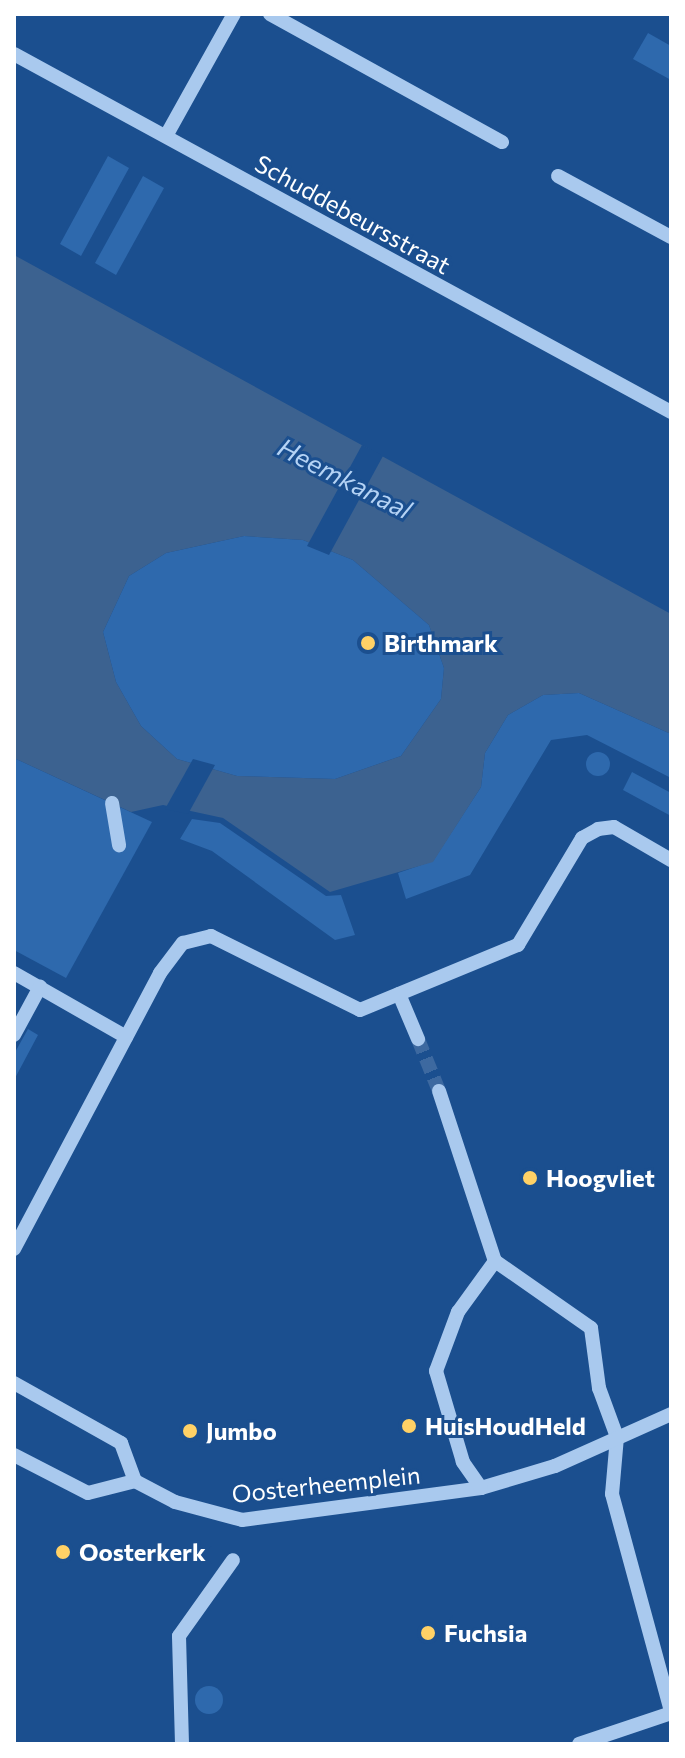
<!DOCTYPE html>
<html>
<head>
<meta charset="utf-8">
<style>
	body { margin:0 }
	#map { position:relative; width:685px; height:1758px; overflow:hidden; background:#1b4f8f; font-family:Commissioner,sans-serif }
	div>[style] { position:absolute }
	.green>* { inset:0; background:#2e69ad }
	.round { border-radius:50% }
	.water>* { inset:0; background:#3c6290 }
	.pier>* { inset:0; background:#1b4f8f }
	.minor-tunnel>* { height:14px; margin-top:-7px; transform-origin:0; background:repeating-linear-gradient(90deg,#3d69a0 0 14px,transparent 0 21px) }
	.minor>* { height:14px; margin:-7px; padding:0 7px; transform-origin:7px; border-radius:7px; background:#a9c9ee }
	.dots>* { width:22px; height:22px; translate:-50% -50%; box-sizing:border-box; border:4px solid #1b4f8f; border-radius:50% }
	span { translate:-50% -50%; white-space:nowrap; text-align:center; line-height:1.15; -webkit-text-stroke:6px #1b4f8f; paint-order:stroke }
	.street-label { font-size:24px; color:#fff }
	.poi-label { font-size:24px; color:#fff; font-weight:700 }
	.left { translate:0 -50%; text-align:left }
	.water-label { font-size:26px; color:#b5d3f5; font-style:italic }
	.frame { position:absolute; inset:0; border:16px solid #fff; pointer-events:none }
</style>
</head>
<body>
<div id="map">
	<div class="green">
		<div style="clip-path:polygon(648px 33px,671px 46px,671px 80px,633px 59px)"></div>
		<div style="clip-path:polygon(108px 156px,129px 168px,81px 256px,60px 244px)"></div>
		<div style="clip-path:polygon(143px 176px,164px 188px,116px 275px,95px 263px)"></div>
		<div style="clip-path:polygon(244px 536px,303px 540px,353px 560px,429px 625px,444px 668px,441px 699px,401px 756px,335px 779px,237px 776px,177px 759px,141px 726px,116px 682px,103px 632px,129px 576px,166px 553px)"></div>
		<div style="clip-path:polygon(579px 693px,671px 734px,671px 778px,587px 735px,551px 740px,470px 875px,406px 899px,398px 873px,433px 861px,481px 787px,485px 753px,508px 715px,543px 695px)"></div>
		<div class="round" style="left:586px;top:752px;width:24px;height:24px"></div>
		<div style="clip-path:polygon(14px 758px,152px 822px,66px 978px,14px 950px)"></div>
		<div style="clip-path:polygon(632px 772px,671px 793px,671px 816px,623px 790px)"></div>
		<div style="clip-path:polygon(192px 819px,220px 823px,326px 896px,341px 895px,355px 935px,335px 940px,212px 851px,180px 839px)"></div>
		<div style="clip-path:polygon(28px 1029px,38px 1035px,14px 1080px,14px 1054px)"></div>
		<div class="round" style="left:195px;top:1686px;width:28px;height:28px"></div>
	</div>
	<div class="water">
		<div style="clip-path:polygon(evenodd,14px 255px,671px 614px,671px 734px,579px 693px,543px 695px,508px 715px,485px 753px,481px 787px,433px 862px,330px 892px,223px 818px,163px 805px,131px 812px,14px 758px,14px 255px,244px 536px,303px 540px,353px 560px,429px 625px,444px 668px,441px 699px,401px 756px,335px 779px,237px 776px,177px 759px,141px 726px,116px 682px,103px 632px,129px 576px,166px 553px,244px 536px)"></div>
	</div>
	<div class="pier">
		<div style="clip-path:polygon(362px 445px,383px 456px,329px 555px,307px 546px)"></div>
		<div style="clip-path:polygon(193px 759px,215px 765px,188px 814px,165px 809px)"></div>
	</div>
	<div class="minor-tunnel">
		<div style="left:418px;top:1039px;width:56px;rotate:68deg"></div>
	</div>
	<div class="minor">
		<div style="left:270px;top:14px;width:265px;rotate:28.9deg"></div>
		<div style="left:14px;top:54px;width:748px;rotate:28.59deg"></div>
		<div style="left:166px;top:136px;width:140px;rotate:-60.9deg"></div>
		<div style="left:558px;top:176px;width:128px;rotate:28.4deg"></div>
		<div style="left:112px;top:803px;width:43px;rotate:80.5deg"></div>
		<div style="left:14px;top:973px;width:129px;rotate:29.7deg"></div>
		<div style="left:399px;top:994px;width:49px;rotate:67.1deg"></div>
		<div style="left:14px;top:1035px;width:55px;rotate:-61.6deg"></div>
		<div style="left:439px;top:1091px;width:179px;rotate:71.8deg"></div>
		<div style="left:495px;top:1261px;width:117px;rotate:34.9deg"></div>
		<div style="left:591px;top:1328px;width:61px;rotate:82.4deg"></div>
		<div style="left:599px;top:1388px;width:52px;rotate:69.8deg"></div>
		<div style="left:617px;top:1437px;width:57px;rotate:95deg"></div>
		<div style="left:612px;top:1494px;width:225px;rotate:74.8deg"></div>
		<div style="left:14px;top:1249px;width:312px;rotate:-62.1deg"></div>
		<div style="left:160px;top:973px;width:38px;rotate:-53deg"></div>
		<div style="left:183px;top:943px;width:29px;rotate:-14deg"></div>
		<div style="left:211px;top:936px;width:166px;rotate:26.4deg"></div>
		<div style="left:360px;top:1010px;width:171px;rotate:-22.4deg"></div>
		<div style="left:518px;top:945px;width:125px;rotate:-59.1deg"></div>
		<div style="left:582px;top:838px;width:18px;rotate:-29deg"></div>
		<div style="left:598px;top:829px;width:16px;rotate:-7deg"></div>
		<div style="left:614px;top:827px;width:66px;rotate:30.1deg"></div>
		<div style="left:14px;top:1383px;width:123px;rotate:29.3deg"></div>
		<div style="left:121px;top:1443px;width:40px;rotate:69.8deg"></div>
		<div style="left:135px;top:1481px;width:45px;rotate:27.7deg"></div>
		<div style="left:175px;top:1502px;width:69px;rotate:15deg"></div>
		<div style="left:242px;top:1520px;width:241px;rotate:-7.6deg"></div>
		<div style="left:481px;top:1488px;width:77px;rotate:-16.6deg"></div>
		<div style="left:555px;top:1466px;width:127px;rotate:-24.1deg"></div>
		<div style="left:14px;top:1455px;width:83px;rotate:27.2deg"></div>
		<div style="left:88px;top:1493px;width:49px;rotate:-14.3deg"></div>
		<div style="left:481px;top:1488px;width:32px;rotate:-125deg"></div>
		<div style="left:463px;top:1462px;width:95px;rotate:-106.5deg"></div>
		<div style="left:436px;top:1371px;width:63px;rotate:-69.6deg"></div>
		<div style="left:458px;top:1312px;width:63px;rotate:-54deg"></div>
		<div style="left:182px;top:1744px;width:108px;rotate:-91.6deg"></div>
		<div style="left:179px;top:1636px;width:93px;rotate:-54.6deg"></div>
		<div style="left:579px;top:1744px;width:97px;rotate:-18.6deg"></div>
	</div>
	<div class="dots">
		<div style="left:368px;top:643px;background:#ffd166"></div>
		<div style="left:530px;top:1178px;background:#ffd166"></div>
		<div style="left:409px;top:1426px;background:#ffd166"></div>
		<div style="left:190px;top:1431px;background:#ffd166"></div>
		<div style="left:63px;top:1552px;background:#ffd166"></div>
		<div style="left:428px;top:1633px;background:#ffd166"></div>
	</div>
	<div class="street-label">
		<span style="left:353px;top:214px;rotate:29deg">Schuddebeursstraat</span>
		<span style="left:326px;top:1484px;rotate:-6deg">Oosterheemplein</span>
	</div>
	<div class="poi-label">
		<span class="left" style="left:384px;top:643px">Birthmark</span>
		<span class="left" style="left:546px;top:1178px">Hoogvliet</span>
		<span class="left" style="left:425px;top:1426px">HuisHoudHeld</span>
		<span class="left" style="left:206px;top:1431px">Jumbo</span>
		<span class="left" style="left:79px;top:1552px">Oosterkerk</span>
		<span class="left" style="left:444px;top:1633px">Fuchsia</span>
	</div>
	<div class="water-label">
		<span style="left:345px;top:478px;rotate:27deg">Heemkanaal</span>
	</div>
	<div class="frame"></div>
</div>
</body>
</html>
